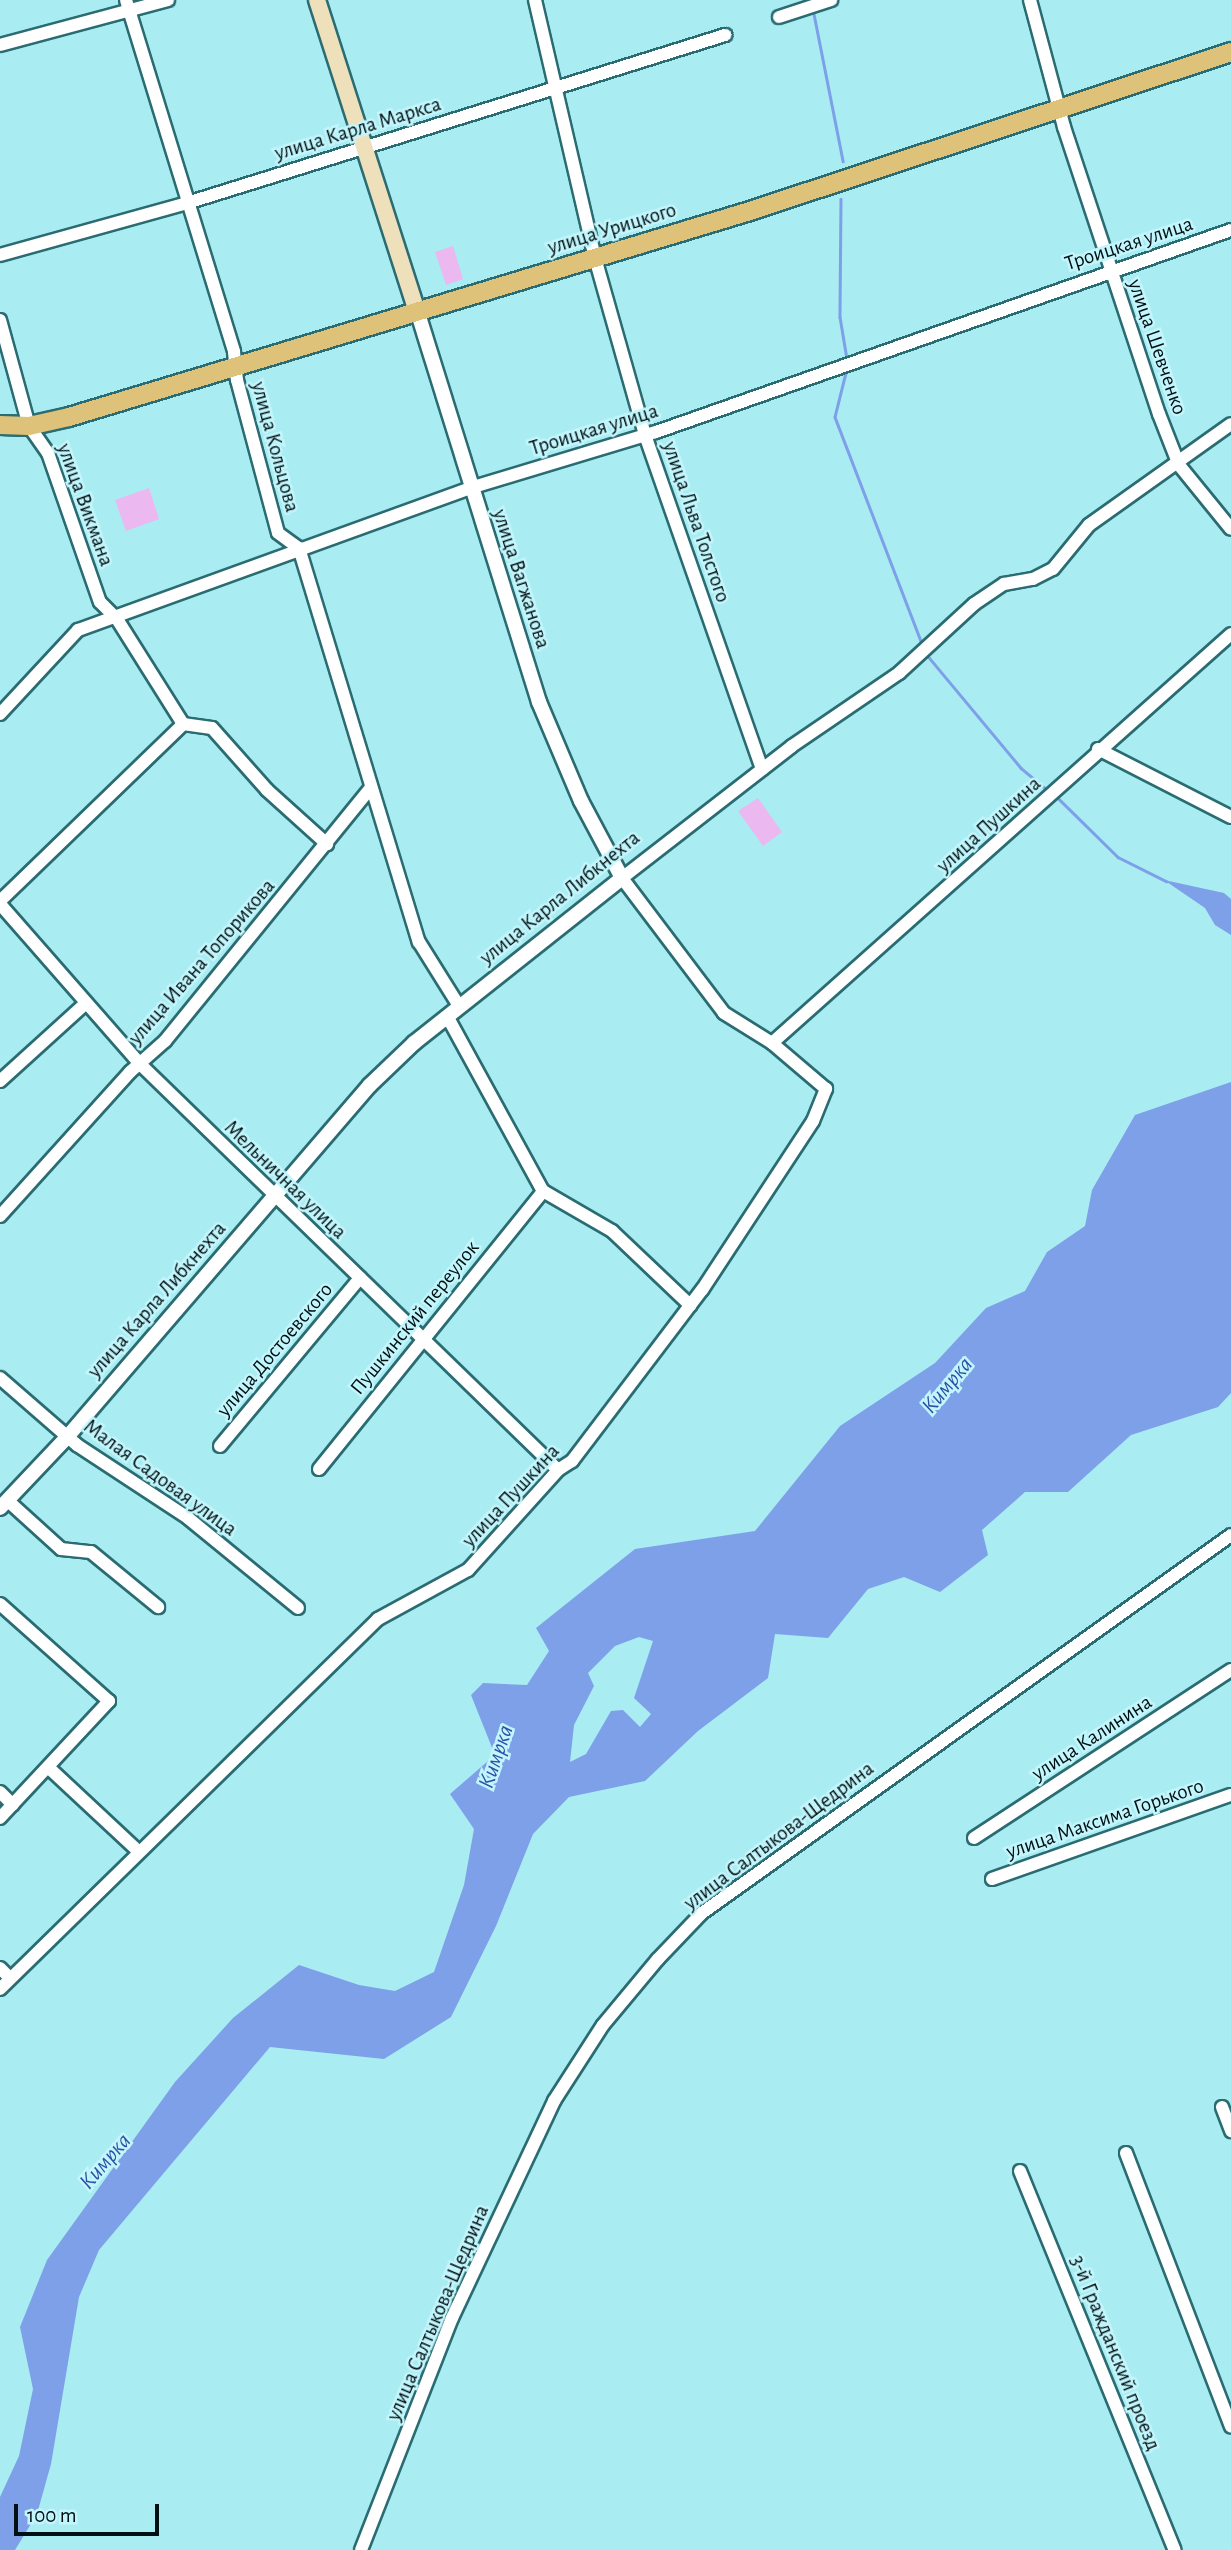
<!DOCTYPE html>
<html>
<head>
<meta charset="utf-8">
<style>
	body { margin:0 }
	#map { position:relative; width:1231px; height:2550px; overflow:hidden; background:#a9ecf2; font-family:"Alegreya Sans",sans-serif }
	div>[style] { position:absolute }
	.green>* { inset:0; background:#ecb8f0 }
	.water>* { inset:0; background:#7da0e8 }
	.stream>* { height:2.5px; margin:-1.25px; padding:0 1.25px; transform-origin:1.25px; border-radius:1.25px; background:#7da0e8 }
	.roads { filter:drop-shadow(2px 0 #2a6c72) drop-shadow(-2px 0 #2a6c72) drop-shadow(0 2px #2a6c72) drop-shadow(0 -2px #2a6c72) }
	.minor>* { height:12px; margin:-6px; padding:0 6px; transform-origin:6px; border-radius:6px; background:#fff }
	.tertiary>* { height:14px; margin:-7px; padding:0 7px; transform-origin:7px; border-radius:7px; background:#fff }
	.secondary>* { height:16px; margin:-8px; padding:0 8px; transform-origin:8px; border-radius:8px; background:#efe0bc }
	.primary>* { height:18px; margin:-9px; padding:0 9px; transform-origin:9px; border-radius:9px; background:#dfc279 }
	span { translate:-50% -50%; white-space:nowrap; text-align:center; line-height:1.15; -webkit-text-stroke:5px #c2f6fc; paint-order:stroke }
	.street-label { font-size:21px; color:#000f12 }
	.water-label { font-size:23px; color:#2c51a6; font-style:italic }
	.scale { position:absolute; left:14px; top:2504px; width:145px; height:32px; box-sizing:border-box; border:4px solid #000f12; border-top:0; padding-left:9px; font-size:21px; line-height:24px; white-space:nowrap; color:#000f12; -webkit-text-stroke:5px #c2f6fc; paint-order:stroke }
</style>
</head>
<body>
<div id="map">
	<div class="green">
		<div style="clip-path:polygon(453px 246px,463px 279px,446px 285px,435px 252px)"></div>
		<div style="clip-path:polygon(149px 488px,159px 519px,126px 531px,115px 500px)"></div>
		<div style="clip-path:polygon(758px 798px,782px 832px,763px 846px,738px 811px)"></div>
	</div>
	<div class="water">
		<div style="clip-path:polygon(1164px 880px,1224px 893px,1231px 899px,1231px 935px,1215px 925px,1205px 908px)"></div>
		<div style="clip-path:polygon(evenodd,1231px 1082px,1231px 1393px,1218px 1407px,1131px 1435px,1068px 1492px,1025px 1492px,982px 1530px,988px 1555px,940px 1592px,904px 1577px,868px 1589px,828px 1638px,775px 1634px,768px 1678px,698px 1731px,645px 1781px,569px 1797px,533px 1834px,496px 1926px,451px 2017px,384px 2059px,270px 2047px,99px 2250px,79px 2297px,51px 2464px,37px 2514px,15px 2550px,0 2550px,0 2497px,19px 2456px,33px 2389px,20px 2327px,47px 2260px,175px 2082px,233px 2018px,299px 1965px,359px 1985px,395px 1991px,434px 1972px,464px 1885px,474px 1829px,450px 1794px,495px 1755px,471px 1695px,483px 1683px,527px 1685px,549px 1651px,536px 1628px,635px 1549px,755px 1531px,840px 1426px,935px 1363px,986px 1308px,1025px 1291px,1047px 1252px,1085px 1226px,1092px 1190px,1135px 1115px,1231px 1082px,639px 1637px,653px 1641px,634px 1698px,651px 1714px,640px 1727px,623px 1710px,611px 1711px,586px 1754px,570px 1762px,574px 1725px,594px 1686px,588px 1673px,615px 1646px,639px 1637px)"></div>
	</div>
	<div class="stream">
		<div style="left:814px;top:14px;width:150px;rotate:78.8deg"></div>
		<div style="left:841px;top:199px;width:118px;rotate:90.5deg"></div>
		<div style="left:840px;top:317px;width:43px;rotate:80.5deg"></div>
		<div style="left:847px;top:369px;width:49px;rotate:104deg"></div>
		<div style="left:835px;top:417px;width:245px;rotate:69deg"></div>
		<div style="left:927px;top:655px;width:147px;rotate:50.2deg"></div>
		<div style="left:1021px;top:768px;width:33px;rotate:40deg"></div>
		<div style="left:1059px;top:799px;width:83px;rotate:44.5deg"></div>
		<div style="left:1118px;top:857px;width:54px;rotate:26.6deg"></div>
	</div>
	<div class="roads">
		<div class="minor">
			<div style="left:126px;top:0;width:368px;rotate:72.9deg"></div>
			<div style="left:234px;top:352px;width:28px;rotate:84deg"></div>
			<div style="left:237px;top:380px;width:158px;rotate:75deg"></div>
			<div style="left:278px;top:533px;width:26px;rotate:36deg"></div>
			<div style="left:299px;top:548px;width:412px;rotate:73.1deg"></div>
			<div style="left:419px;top:942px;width:75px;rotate:58deg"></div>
			<div style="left:535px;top:0;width:265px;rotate:76.9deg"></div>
			<div style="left:595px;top:258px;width:184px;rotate:74.2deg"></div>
			<div style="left:645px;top:435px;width:354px;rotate:70.7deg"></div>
			<div style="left:1030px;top:0;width:131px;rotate:75deg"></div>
			<div style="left:1064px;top:127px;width:302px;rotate:71.7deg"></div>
			<div style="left:1159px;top:414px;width:55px;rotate:68.6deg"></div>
			<div style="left:1179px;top:465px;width:82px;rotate:50.9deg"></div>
			<div style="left:779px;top:17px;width:55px;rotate:-18.1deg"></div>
			<div style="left:0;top:45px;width:174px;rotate:-15deg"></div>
			<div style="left:0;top:255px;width:194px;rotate:-15.5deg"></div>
			<div style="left:187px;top:203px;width:564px;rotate:-17.34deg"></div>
			<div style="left:0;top:320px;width:110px;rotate:74.7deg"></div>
			<div style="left:29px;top:426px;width:33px;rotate:55deg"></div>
			<div style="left:48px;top:453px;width:158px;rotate:70.8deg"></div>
			<div style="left:100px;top:602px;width:24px;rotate:45deg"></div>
			<div style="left:117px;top:619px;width:124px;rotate:57.8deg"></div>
			<div style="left:0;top:714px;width:115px;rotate:-47.1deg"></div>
			<div style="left:78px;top:630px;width:417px;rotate:-19.9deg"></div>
			<div style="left:470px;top:488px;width:194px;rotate:-16.8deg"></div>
			<div style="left:656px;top:432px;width:609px;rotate:-19.36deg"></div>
			<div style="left:183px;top:724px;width:29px;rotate:8deg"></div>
			<div style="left:212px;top:728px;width:83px;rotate:48.4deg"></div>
			<div style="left:267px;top:790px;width:81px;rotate:42deg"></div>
			<div style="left:1098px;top:749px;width:149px;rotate:27.1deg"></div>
			<div style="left:0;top:901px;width:255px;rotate:-44deg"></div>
			<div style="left:0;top:904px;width:211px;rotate:48.8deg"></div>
			<div style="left:139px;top:1063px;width:584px;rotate:44.17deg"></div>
			<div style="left:447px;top:1016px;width:200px;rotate:61.3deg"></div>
			<div style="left:543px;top:1191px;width:80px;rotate:30.1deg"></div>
			<div style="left:612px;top:1231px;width:108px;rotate:43.5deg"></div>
			<div style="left:772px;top:1043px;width:615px;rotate:-41.7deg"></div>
			<div style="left:0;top:1081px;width:115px;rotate:-42.2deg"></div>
			<div style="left:0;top:1216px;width:194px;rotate:-47.9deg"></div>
			<div style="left:130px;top:1072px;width:47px;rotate:-41.5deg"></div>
			<div style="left:165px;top:1041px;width:325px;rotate:-50.9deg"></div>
			<div style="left:0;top:1378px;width:102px;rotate:41deg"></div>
			<div style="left:77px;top:1445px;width:133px;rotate:33.3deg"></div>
			<div style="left:188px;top:1518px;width:142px;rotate:39.3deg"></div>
			<div style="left:220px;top:1446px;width:219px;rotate:-50.2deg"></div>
			<div style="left:319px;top:1469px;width:357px;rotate:-51.1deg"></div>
			<div style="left:7px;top:1500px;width:73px;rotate:42.2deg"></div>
			<div style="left:61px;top:1549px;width:30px;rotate:6deg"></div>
			<div style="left:91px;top:1552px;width:87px;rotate:39.4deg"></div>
			<div style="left:0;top:1604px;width:146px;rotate:41.7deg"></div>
			<div style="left:109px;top:1701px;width:160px;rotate:133deg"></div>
			<div style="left:48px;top:1767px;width:123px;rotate:43deg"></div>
			<div style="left:0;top:1792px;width:18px;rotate:45deg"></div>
			<div style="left:974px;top:1838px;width:307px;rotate:-33.2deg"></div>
			<div style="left:992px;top:1879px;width:253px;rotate:-19.4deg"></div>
			<div style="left:0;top:1968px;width:14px;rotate:45deg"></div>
			<div style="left:0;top:1989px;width:529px;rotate:-44.39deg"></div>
			<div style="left:378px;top:1619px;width:102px;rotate:-28.6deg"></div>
			<div style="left:468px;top:1570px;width:135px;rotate:-48deg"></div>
			<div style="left:558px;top:1470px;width:17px;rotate:-33deg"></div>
			<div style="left:572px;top:1461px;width:215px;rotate:-52.8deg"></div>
			<div style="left:702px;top:1290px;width:202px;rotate:-56.7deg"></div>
			<div style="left:813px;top:1121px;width:35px;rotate:-68deg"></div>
			<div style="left:826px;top:1089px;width:71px;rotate:-139.6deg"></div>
			<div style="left:772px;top:1043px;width:57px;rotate:-148deg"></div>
			<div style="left:724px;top:1013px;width:169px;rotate:-127.1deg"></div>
			<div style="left:622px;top:878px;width:215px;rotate:-37.8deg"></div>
			<div style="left:792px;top:746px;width:130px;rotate:-34.3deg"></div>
			<div style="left:899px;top:673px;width:102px;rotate:-42.6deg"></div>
			<div style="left:974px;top:604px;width:36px;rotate:-34deg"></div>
			<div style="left:1004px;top:584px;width:29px;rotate:-10deg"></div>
			<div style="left:1033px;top:579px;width:22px;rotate:-27deg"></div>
			<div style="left:1053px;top:569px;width:57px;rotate:-50.7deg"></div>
			<div style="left:1089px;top:525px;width:174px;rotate:-35.4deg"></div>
			<div style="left:1222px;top:2107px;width:26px;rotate:69deg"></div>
			<div style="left:1126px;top:2153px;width:293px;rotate:69deg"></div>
			<div style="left:1020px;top:2171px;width:409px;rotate:67.8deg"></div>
			<div style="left:361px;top:2550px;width:249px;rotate:-68.6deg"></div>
			<div style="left:452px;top:2318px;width:240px;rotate:-64.8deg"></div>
			<div style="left:554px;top:2101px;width:90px;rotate:-57.2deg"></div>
			<div style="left:603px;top:2025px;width:86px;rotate:-50.2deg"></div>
			<div style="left:658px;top:1959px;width:64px;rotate:-46.3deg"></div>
			<div style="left:702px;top:1913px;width:650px;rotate:-35.55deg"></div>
		</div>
		<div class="tertiary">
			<div style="left:0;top:1508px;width:99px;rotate:-46.6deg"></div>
			<div style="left:68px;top:1436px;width:463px;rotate:-49.3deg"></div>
			<div style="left:370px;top:1085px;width:61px;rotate:-43.7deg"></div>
			<div style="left:414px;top:1043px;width:265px;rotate:-38.4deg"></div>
			<div style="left:622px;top:878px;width:87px;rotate:-118deg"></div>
			<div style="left:581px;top:801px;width:108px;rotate:-113deg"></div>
			<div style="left:539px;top:702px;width:410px;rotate:-107.3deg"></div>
		</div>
		<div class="secondary">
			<div style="left:317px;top:0;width:327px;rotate:72.2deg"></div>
		</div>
		<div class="primary">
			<div style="left:0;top:425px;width:29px;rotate:2deg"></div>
			<div style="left:29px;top:426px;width:41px;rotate:-12.7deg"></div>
			<div style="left:69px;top:417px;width:711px;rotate:-16.83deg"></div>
			<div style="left:750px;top:211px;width:507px;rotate:-18.29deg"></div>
		</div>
	</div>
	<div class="street-label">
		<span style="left:358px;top:129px;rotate:-17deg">улица Карла Маркса</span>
		<span style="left:612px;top:229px;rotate:-17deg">улица Урицкого</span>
		<span style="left:1129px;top:244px;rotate:-18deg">Троицкая улица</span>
		<span style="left:1157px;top:347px;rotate:71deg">улица Шевченко</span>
		<span style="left:594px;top:430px;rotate:-17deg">Троицкая улица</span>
		<span style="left:275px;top:447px;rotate:75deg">улица Кольцова</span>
		<span style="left:85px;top:505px;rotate:70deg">улица Викмана</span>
		<span style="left:696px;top:522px;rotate:71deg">улица Льва Толстого</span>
		<span style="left:521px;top:579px;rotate:72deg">улица Вагжанова</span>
		<span style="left:989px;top:825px;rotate:-42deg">улица Пушкина</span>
		<span style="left:560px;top:898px;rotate:-39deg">улица Карла Либкнехта</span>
		<span style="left:202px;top:962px;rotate:-49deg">улица Ивана Топорикова</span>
		<span style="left:285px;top:1180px;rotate:44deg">Мельничная улица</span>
		<span style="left:157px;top:1300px;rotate:-49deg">улица Карла Либкнехта</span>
		<span style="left:415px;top:1318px;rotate:-51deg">Пушкинский переулок</span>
		<span style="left:275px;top:1350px;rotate:-50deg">улица Достоевского</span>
		<span style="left:160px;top:1478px;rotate:36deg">Малая Садовая улица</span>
		<span style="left:511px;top:1496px;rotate:-47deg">улица Пушкина</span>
		<span style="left:1092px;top:1738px;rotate:-33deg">улица Калинина</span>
		<span style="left:1105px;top:1819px;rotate:-19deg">улица Максима Горького</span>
		<span style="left:779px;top:1836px;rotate:-37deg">улица Салтыкова-Щедрина</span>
		<span style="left:438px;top:2313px;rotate:-67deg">улица Салтыкова-Щедрина</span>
		<span style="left:1115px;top:2353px;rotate:68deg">3-й Гражданский проезд</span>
	</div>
	<div class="water-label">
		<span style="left:948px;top:1386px;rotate:-50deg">Кимрка</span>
		<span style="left:497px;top:1757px;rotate:-71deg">Кимрка</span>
		<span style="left:106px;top:2162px;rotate:-49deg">Кимрка</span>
	</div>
	<div class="scale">100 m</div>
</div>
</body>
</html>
